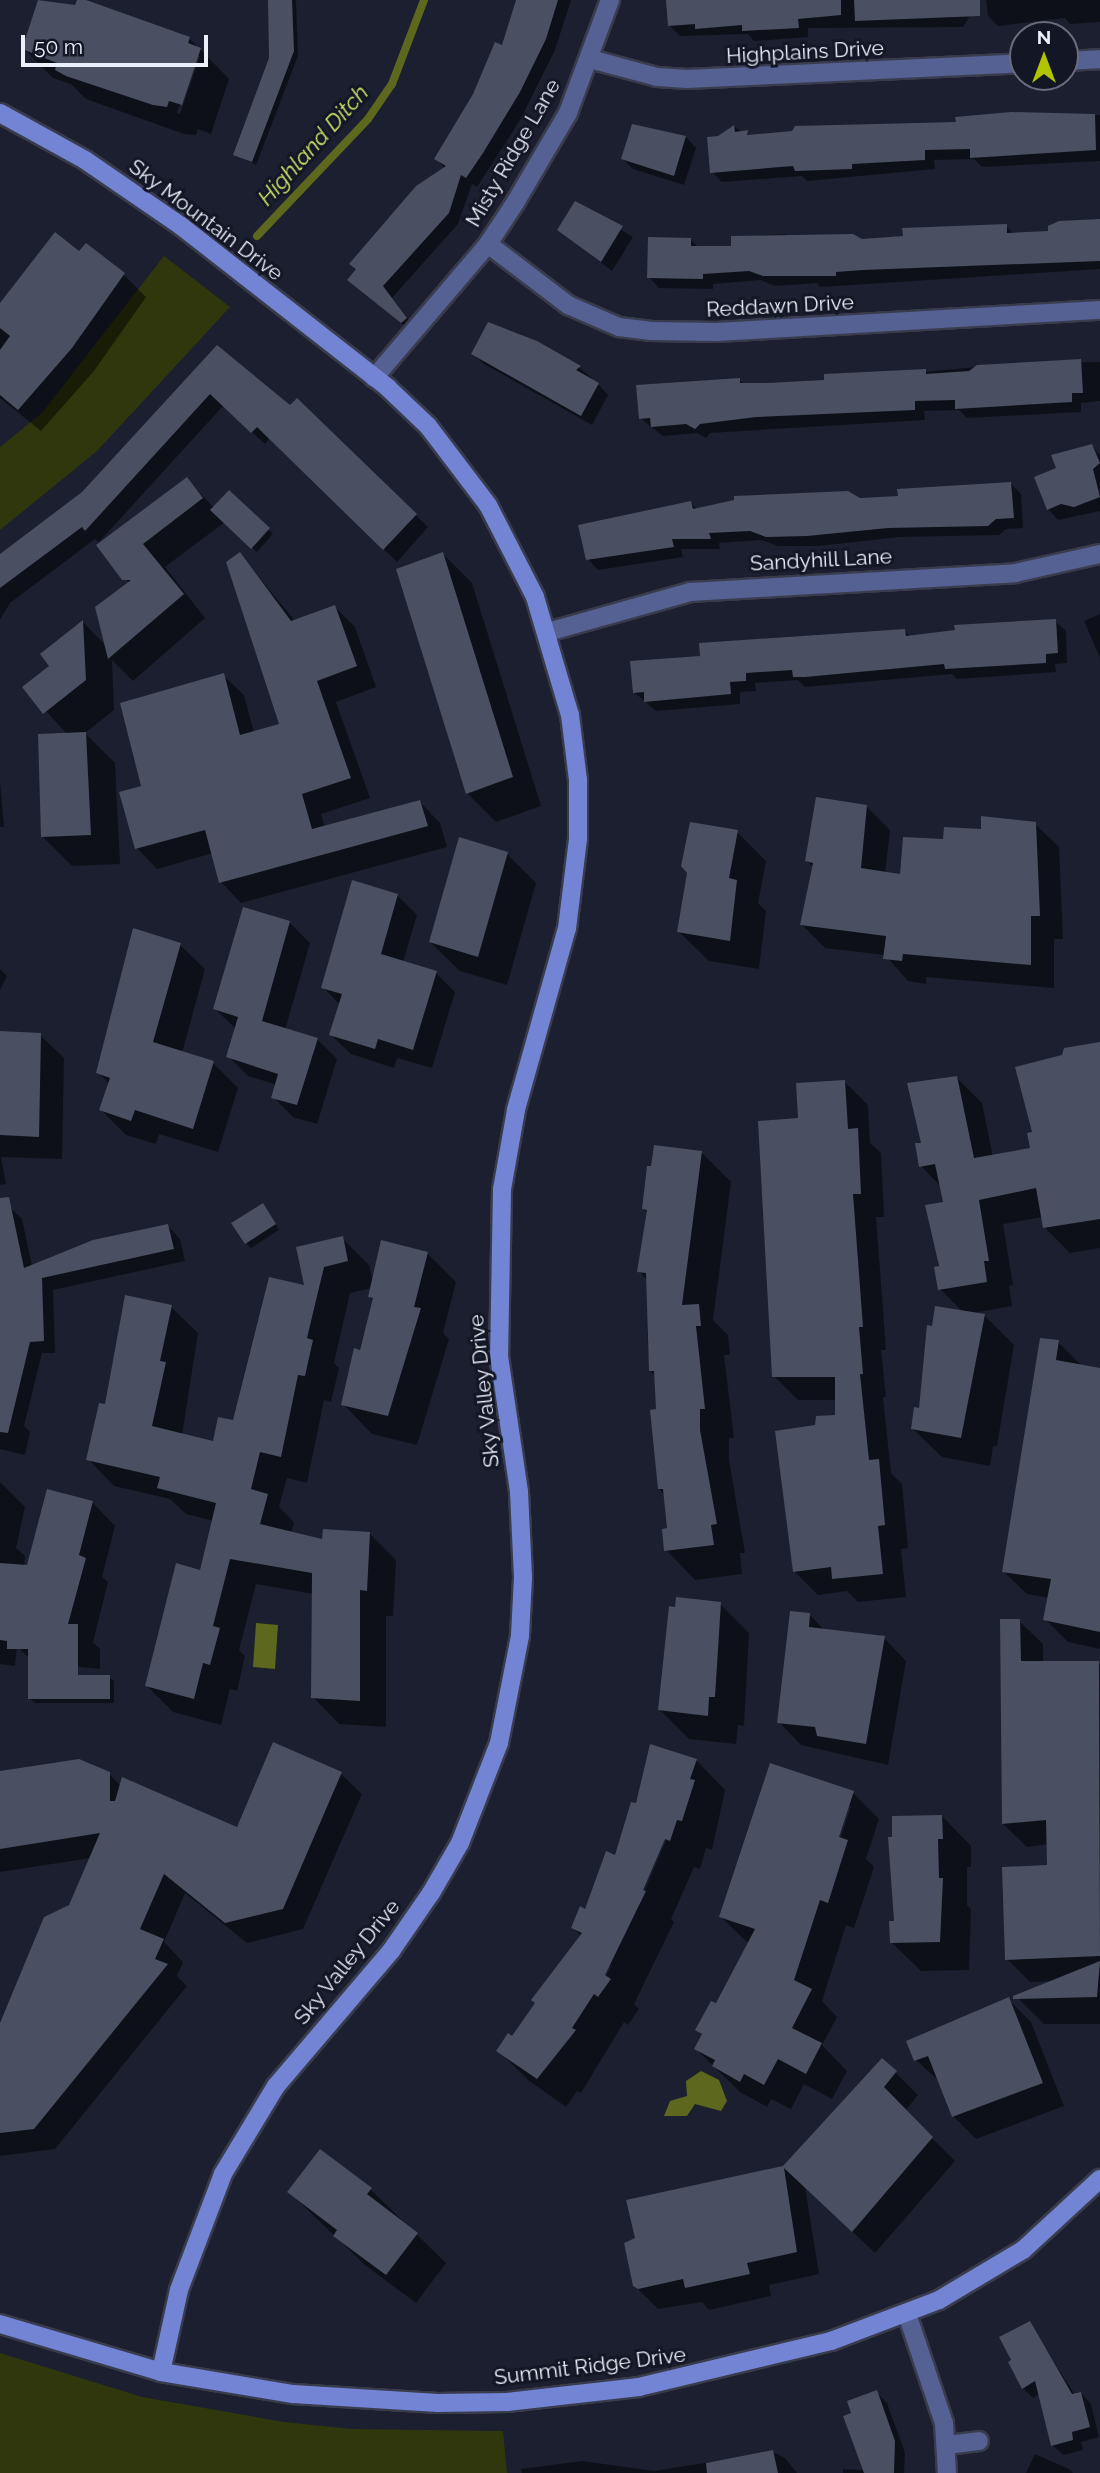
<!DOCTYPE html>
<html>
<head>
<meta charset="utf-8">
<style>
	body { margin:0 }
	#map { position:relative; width:1100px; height:2473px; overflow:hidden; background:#1b1f2f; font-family:Raleway,sans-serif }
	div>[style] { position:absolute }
	.green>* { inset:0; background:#31370c }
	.water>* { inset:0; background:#5d671d }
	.shadow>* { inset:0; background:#0007 }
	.stream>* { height:8px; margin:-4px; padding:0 4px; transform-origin:4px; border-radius:4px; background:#5d671d }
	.building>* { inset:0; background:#4a4f61 }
	.roads { filter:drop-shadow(2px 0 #383c4c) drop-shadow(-2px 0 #383c4c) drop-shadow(0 2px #383c4c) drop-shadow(0 -2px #383c4c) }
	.street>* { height:18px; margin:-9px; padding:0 9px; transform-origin:9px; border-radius:9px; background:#556093 }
	.secondary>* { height:18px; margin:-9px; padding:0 9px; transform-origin:9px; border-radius:9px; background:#7384d5 }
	span { translate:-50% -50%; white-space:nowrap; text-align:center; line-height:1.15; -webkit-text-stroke:6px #121625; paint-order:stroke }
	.street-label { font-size:21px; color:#ecf0fb }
	.water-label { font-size:23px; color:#d4e76a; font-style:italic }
	.north { position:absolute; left:1009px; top:21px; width:70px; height:70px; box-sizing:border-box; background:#121625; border:2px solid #696d7b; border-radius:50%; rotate:0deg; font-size:19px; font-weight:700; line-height:28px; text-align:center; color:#ecf0fb }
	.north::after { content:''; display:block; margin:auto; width:24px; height:32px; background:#b0c500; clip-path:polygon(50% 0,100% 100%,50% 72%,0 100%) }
	.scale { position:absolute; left:21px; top:35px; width:187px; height:32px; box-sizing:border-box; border:4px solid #ecf0fb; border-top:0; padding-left:9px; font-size:21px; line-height:24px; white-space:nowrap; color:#ecf0fb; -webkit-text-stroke:5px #121625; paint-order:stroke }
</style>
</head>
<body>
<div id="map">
	<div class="green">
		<div style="clip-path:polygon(164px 256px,230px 307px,97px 451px,0 530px,0 447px,42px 413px)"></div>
		<div style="clip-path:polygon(0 2353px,142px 2397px,284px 2422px,352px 2429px,503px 2431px,507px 2473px,0 2473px)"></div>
	</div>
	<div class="water">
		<div style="clip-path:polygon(256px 1623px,278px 1625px,275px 1669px,253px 1667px)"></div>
		<div style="clip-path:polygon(701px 2071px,719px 2080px,727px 2101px,721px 2111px,695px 2104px,687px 2116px,664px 2116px,670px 2101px,687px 2096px,686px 2081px)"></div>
	</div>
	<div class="shadow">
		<div style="clip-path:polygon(evenodd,40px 0,76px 7px,90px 3px,189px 38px,229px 79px,211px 134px,198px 129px,196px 135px,184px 134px,86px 99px,71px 84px,53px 78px,24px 49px,40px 0,196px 56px,200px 56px,180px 114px,177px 113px,196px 56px)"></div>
		<div style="clip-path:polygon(269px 0,296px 0,298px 56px,256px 165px,235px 154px,271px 59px)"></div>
		<div style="clip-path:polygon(517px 0,571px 0,555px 50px,519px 122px,477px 187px,472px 184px,458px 224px,392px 298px,416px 329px,412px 332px,360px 290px,445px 168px,436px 159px,503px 48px)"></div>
		<div style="clip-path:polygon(668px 0,980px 0,963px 27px,808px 28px,808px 37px,754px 41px,748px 34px,680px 36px,670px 26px)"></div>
		<div style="clip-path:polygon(986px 0,1100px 0,1100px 22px,1070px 24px,1065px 18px,998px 26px,988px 16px)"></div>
		<div style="clip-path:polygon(1100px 115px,1100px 161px,982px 167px,974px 159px,934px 160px,935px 169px,807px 181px,802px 176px,722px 182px,712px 172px,718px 138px,734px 127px,751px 136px,957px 124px,957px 118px)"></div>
		<div style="clip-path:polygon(633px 126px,686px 137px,696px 148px,684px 185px,633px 169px,623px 159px)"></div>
		<div style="clip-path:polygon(576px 203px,633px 237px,612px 271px,559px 230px)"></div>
		<div style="clip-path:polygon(1100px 221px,1100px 269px,820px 287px,817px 283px,775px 286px,761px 280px,713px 284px,713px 289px,659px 288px,649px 277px,690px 239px,699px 248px,733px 248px,733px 237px,785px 234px,789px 238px,861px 241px,1006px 226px,1014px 234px,1050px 232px)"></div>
		<div style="clip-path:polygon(79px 253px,123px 274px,146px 297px,94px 371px,41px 431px,0 398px,0 306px)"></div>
		<div style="clip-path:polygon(489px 325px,518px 333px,580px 368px,598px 384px,608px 395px,592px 425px,484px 364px,473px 354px)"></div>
		<div style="clip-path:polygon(217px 347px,290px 408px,297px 400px,428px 527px,397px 562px,270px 438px,265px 444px,223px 406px,99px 542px,95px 539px,10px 603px,0 620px,0 556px,84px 493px)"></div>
		<div style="clip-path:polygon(1100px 362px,1100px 401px,1081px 403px,1081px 412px,967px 418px,959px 410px,924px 411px,925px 420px,710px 433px,706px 438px,697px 433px,663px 436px,640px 418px,739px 380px,744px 384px,826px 381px,1009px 364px)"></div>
		<div style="clip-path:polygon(1092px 446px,1100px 455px,1100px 511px,1058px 520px,1048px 509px,1058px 469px)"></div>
		<div style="clip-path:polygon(187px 479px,214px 508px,229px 492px,273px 534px,257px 552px,225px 522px,165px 567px,205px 618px,133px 681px,112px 660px,114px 710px,85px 733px,115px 763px,120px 864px,72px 866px,43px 837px,67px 734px,25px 688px,52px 666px,83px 622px,107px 647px,129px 583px,98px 546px)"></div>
		<div style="clip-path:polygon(1011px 484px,1021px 494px,1023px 528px,1006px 529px,999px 535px,899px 537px,819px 546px,778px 546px,761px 540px,719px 543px,720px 549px,681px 549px,683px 557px,598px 570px,588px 559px,691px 503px,698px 510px,899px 498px)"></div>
		<div style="clip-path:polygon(240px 554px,295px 621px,335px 607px,355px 627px,376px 687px,336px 702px,370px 798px,321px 814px,325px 828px,420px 802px,440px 823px,447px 847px,241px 903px,221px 882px,213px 853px,157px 869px,137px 848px,144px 787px,223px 675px,244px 695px,254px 733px,282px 725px)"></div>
		<div style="clip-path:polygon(443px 554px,472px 583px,541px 806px,496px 822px,467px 793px)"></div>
		<div style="clip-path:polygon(1100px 614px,1100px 658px,1084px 621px)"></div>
		<div style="clip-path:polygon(1055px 621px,1066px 631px,1067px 663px,1055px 664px,1056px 672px,957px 679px,952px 674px,805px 687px,798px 680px,755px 683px,756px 691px,740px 692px,740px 704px,656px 711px,634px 692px,702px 657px,905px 631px,911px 637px)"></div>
		<div style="clip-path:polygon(0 781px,4px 827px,0 827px)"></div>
		<div style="clip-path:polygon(866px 806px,890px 830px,885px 874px,902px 876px,945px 841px,1035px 824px,1059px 847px,1063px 939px,1054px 939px,1054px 988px,926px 977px,926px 984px,908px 981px,885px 955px,825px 948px,802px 925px,814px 868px,807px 861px)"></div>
		<div style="clip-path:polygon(737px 832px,766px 861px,758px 903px,766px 911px,759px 969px,709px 961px,679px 932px)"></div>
		<div style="clip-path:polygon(507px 854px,536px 883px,507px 985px,460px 971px,430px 942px)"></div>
		<div style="clip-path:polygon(353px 883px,398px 896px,417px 915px,403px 962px,436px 973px,455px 992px,432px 1068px,397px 1058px,394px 1068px,351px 1054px,331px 1035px,340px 1005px,323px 987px)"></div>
		<div style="clip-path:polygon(244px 909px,290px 923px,310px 943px,285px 1030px,317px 1039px,337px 1059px,317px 1124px,293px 1117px,273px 1097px,277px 1085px,248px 1076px,228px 1056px,236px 1029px,215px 1009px)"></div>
		<div style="clip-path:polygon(180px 945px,205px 969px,182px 1053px,213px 1063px,238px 1088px,218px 1152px,159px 1134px,156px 1144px,126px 1135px,101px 1110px,109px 1084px,98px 1072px)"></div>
		<div style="clip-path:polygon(0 969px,7px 976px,0 990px)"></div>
		<div style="clip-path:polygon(0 1033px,40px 1035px,64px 1058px,62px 1159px,1px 1157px,6px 1184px,0 1185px)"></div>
		<div style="clip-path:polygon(1100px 1045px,1100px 1248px,1070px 1253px,1044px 1227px,1043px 1217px,1003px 1224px,1013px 1285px,1009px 1286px,1012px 1306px,973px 1313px,984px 1315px,1014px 1345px,997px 1446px,993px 1446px,990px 1466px,942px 1457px,912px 1428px,920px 1410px,934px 1328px,963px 1312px,940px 1289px,935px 1232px,946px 1204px,942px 1188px,921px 1166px,923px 1144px,957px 1078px,982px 1103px,993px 1157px,1032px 1149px,1034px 1134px)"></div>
		<div style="clip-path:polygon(845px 1082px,868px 1105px,870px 1143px,881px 1153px,884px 1217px,876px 1217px,886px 1350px,881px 1350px,886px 1397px,883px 1397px,891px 1473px,902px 1484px,908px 1548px,901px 1549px,906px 1597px,858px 1602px,847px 1591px,818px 1595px,794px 1571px,817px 1427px,836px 1416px,836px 1400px,798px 1400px,774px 1376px,800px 1120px)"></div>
		<div style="clip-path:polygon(702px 1153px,731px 1182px,713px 1320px,728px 1335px,730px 1355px,724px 1355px,734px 1438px,729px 1438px,729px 1460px,745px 1553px,740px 1553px,742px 1574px,695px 1580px,666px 1550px,669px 1530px,665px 1495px,659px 1489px,656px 1376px,650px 1371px,647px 1329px,653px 1329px,649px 1282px,639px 1271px,648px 1213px,643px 1209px)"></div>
		<div style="clip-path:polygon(10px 1207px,22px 1219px,32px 1266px,168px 1226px,180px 1239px,185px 1261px,53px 1290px,55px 1353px,42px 1353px,24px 1426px,30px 1432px,25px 1455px,0 1449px,0 1209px)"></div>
		<div style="clip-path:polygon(267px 1210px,279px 1230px,251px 1248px,246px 1243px)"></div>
		<div style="clip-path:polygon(342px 1238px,369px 1265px,373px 1283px,427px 1253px,456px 1282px,443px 1333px,449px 1339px,417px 1445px,372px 1434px,343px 1404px,374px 1301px,370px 1296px,372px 1288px,350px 1293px,334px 1363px,339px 1368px,331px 1402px,324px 1400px,307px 1483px,287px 1478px,279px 1507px,294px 1522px,291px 1533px,324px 1541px,369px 1533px,396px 1560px,393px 1616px,386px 1616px,386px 1727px,339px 1724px,313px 1697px,314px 1594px,256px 1584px,239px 1650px,245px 1656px,237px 1691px,230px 1689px,221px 1725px,173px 1712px,147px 1686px,202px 1572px,214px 1521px,186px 1514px,170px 1499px,114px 1486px,88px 1459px,107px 1406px,171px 1307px,198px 1333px,182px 1435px,214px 1443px,234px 1422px,307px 1287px)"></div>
		<div style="clip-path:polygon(1058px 1342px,1081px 1365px,1100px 1369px,1100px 1649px,1068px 1642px,1045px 1619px,1049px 1598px,1027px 1594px,1004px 1572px)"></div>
		<div style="clip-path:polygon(0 1482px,25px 1507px,16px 1548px,25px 1556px,23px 1581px,92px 1502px,115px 1526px,102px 1577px,108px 1582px,93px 1642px,100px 1649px,100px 1669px,33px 1662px,17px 1646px,15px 1666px,0 1664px)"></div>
		<div style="clip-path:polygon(720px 1604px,749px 1633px,744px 1726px,738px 1725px,736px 1744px,689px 1739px,660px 1710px)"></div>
		<div style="clip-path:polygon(810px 1615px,825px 1631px,884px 1638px,906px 1661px,888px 1765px,801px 1745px,779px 1722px)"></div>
		<div style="clip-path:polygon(1019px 1621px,1043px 1644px,1043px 1663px,1100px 1664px,1100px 2024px,1044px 2024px,1016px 1996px,1052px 1981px,1030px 1982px,1007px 1959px,1049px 1867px,1048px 1844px,1027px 1847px,1003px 1824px)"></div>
		<div style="clip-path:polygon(109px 1677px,114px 1681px,114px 1703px,35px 1703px,30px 1699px)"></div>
		<div style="clip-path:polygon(evenodd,696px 1760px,725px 1790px,712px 1850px,706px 1848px,700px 1869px,694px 1867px,671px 1919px,674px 1922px,634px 2004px,639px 2009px,628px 2025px,624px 2022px,581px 2093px,577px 2091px,566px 2107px,528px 2080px,499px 2051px,512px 2038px,582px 1937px,573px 1928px,616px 1857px,637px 1806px,696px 1760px,667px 1830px,670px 1831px,641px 1899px,644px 1883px,667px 1830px,696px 1760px,612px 1964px,603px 1983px,605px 1970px,612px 1964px)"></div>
		<div style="clip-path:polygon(0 1772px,109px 1774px,121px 1786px,237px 1829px,341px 1774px,362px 1794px,303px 1929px,247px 1943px,185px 1893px,164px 1942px,183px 1962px,177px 1976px,187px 1986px,55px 2149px,0 2156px,0 2027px,70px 1906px,91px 1858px,0 1872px)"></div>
		<div style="clip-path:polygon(evenodd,853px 1793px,879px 1819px,866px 1859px,874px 1867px,854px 1928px,846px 1925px,822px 2001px,837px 2017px,822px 2045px,847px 2071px,832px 2099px,804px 2084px,791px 2109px,771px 2099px,767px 2107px,740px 2092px,696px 2049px,703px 2036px,697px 2030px,716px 2006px,749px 1944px,721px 1917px,853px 1793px,847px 1806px,851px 1806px,838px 1845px,835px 1844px,847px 1806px)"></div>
		<div style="clip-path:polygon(942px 1816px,971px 1846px,971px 1867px,967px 1867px,967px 1905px,971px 1909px,969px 1970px,921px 1971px,891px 1942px)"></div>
		<div style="clip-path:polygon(1008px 1999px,1031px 2022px,1064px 2106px,976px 2139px,953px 2116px,940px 2082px,916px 2060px,909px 2042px)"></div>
		<div style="clip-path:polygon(883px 2060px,918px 2095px,905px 2111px,955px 2161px,875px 2253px,805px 2187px,819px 2274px,769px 2285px,771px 2296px,709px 2310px,702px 2302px,658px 2309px,634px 2285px,783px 2168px)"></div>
		<div style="clip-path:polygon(320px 2151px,371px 2190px,446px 2263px,416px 2303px,365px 2265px,289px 2192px)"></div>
		<div style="clip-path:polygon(1029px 2323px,1075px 2395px,1081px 2393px,1091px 2404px,1099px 2437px,1081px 2442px,1083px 2450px,1063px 2455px,1052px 2445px,1040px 2394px,1033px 2398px,1023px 2388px,1001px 2338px)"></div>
		<div style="clip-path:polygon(876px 2392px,887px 2403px,905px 2453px,904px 2473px,843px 2473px,843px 2469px,864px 2470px,853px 2414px)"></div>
		<div style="clip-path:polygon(773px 2452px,785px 2458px,797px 2473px,522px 2473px,521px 2469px,582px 2461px,654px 2471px)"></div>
		<div style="clip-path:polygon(1035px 2454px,1069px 2469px,1073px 2473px,1026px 2473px)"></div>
	</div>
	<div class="stream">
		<div style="left:257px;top:236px;width:161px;rotate:-46.5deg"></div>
		<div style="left:368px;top:119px;width:42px;rotate:-55.6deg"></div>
		<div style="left:392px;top:84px;width:90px;rotate:-69.1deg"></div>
	</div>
	<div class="building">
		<div style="clip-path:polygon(38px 0,75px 5px,77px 0,86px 0,190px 37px,188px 43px,201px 48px,182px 105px,169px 101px,167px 107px,153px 105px,66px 76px,55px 70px,57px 63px,22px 49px)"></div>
		<div style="clip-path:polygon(268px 0,292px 0,294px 51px,252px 162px,233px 155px,269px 58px)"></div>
		<div style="clip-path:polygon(516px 0,558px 0,546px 39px,520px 92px,483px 153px,466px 178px,461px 175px,449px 213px,383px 286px,407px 318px,401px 323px,347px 280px,356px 269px,349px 264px,416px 186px,446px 166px,434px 159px,473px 94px,495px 42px,502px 45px)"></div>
		<div style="clip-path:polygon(666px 0,841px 0,841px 15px,798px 19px,799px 28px,742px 31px,742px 25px,695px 29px,695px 24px,668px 26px)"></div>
		<div style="clip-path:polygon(854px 0,980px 0,980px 16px,855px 21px)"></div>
		<div style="clip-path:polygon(1011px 112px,1095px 114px,1096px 150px,970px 158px,970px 149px,925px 150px,925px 160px,852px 164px,852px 169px,795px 171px,793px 166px,710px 173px,707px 137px,718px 136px,734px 125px,735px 132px,748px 130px,747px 135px,792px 131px,795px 126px,956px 122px,955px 117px)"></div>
		<div style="clip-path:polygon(632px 124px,686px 136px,674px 176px,621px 159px)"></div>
		<div style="clip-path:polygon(575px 201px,623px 226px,601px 262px,557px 230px)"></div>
		<div style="clip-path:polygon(1100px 219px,1100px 261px,863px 270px,836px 272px,836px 276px,763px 276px,749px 271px,703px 274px,703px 279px,647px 278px,648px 237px,691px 238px,691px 246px,731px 246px,731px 236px,853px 234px,862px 239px,903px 236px,902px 228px,1007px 224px,1007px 233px,1048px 231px,1048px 226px,1059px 221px)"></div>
		<div style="clip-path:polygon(55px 232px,79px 251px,86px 243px,125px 273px,72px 348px,18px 410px,0 395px,0 350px,10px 336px,0 328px,0 303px)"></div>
		<div style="clip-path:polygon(488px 322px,537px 341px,581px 366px,576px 370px,599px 383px,581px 416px,471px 354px)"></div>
		<div style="clip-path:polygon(217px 345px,290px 405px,297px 398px,417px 514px,383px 550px,257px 427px,251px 433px,210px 394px,85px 531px,82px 527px,0 588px,0 554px,82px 492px)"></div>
		<div style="clip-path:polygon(1081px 359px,1083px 393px,1072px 393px,1072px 402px,955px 409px,955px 400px,915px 401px,915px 410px,756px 417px,700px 424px,695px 429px,686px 424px,651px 427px,650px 418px,639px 419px,636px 385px,740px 378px,740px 383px,767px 383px,824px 380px,824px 374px,926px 369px,926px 374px,969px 371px,977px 365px)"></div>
		<div style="clip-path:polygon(1092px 444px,1100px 463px,1093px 469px,1100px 497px,1074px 507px,1061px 504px,1047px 510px,1034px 477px,1056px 468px,1051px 455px)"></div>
		<div style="clip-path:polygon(187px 477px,203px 498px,143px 544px,184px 594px,108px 659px,95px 607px,131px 580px,122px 580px,96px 545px)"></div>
		<div style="clip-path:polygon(1011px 482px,1014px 518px,996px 519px,988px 526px,888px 528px,807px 536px,766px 537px,750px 531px,709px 533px,711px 539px,672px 539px,674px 547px,586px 560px,578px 525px,691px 501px,693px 509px,734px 500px,734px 496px,848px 491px,860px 498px,898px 496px,897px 489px)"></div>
		<div style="clip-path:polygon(229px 490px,270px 528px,251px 549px,210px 510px)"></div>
		<div style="clip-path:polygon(240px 552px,291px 621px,335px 605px,357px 666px,317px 681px,351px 778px,302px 794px,312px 829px,420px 800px,428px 826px,219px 883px,205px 830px,135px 849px,119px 792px,141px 786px,120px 703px,224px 673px,240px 735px,279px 724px,226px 562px)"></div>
		<div style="clip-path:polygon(443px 552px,513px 777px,466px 794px,396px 569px)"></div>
		<div style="clip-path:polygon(1056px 619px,1058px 653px,1046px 654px,1046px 663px,945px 669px,944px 664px,805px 677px,793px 677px,792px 670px,746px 673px,746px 681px,730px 682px,731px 694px,644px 702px,644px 692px,633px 693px,630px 661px,700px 656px,699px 643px,905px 629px,906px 636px,955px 630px,954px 625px)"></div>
		<div style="clip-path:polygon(83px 620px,86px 680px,43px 714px,22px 687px,49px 666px,40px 654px)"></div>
		<div style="clip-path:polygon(86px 732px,91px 835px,41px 837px,38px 734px)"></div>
		<div style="clip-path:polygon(816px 797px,867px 805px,861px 868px,900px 874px,903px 837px,943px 839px,944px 827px,981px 829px,981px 816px,1036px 822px,1040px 916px,1031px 916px,1031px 965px,903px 954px,902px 961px,883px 959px,886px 936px,800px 925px,813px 863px,805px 861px)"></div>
		<div style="clip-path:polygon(690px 822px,738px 830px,729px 878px,737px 880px,730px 941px,677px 932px,687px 873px,681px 866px)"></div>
		<div style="clip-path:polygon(459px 837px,508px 852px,478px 957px,429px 942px)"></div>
		<div style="clip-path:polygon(352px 880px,398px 894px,381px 954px,437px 971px,413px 1050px,378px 1039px,375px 1049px,329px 1035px,342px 994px,321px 988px)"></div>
		<div style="clip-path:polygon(243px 907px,290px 921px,262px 1021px,318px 1038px,297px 1105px,271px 1098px,278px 1074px,226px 1057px,238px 1017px,213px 1009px)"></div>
		<div style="clip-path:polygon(133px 928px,181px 943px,153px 1042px,214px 1061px,193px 1129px,135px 1110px,131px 1121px,99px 1110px,110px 1078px,96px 1073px)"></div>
		<div style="clip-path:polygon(0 1031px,41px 1033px,39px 1137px,0 1135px)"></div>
		<div style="clip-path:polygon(1100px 1042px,1100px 1219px,1043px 1228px,1036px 1188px,979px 1200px,989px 1261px,984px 1261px,987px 1282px,938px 1290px,934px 1267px,939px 1266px,925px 1205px,943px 1202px,935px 1164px,919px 1167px,915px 1143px,921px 1143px,907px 1083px,957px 1076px,974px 1158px,1030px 1148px,1027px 1133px,1032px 1132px,1015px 1067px,1062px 1055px,1064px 1048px)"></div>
		<div style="clip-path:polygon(845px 1080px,848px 1129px,858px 1128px,861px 1194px,853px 1194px,863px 1327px,859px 1327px,863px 1374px,860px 1374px,869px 1460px,879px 1459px,885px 1525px,878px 1526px,883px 1574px,832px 1579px,831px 1567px,793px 1572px,775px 1431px,815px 1425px,816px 1416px,835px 1415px,835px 1377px,772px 1377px,758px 1121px,798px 1118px,796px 1083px)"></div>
		<div style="clip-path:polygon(654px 1145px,702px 1151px,682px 1305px,699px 1304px,701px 1326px,696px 1326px,705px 1409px,700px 1409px,700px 1430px,717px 1524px,711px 1525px,714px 1545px,664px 1551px,662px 1529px,667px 1528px,663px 1489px,658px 1489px,650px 1410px,656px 1409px,654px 1371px,649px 1371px,646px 1273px,637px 1272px,647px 1210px,642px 1209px,647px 1166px,651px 1166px)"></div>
		<div style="clip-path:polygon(9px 1197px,24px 1268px,93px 1240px,168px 1224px,174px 1249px,42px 1278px,44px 1341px,30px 1342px,8px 1433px,0 1432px,0 1198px)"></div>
		<div style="clip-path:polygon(263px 1203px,276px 1224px,245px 1244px,231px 1223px)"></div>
		<div style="clip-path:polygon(343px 1236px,348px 1261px,324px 1267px,307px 1338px,313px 1340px,305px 1376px,298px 1375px,281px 1457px,260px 1452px,251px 1489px,268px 1494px,260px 1524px,322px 1539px,323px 1529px,370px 1532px,367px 1591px,360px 1590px,360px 1701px,311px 1698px,312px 1573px,230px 1559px,213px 1626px,220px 1628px,210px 1665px,203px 1663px,194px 1699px,145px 1686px,176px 1563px,200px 1570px,216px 1503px,157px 1488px,160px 1477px,86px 1460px,99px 1403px,105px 1404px,125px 1295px,172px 1305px,160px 1361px,166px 1362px,152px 1426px,213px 1441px,218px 1417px,233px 1420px,269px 1277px,304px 1285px,296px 1247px)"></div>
		<div style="clip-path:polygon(381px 1240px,428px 1252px,414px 1307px,421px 1308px,388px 1416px,341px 1405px,354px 1348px,360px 1350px,373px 1298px,368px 1297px)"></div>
		<div style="clip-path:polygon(935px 1306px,985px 1314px,961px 1438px,911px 1429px,914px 1407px,919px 1408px,927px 1325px,932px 1326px)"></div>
		<div style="clip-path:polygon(1040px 1338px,1059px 1340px,1056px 1360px,1100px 1368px,1100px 1632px,1043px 1620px,1051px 1579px,1002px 1572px)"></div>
		<div style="clip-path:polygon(47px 1489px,93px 1501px,79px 1555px,86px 1558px,68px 1624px,78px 1624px,78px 1675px,110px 1675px,110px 1699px,28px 1699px,28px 1649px,7px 1649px,7px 1641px,0 1640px,0 1563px,27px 1565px)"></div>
		<div style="clip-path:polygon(676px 1597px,721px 1602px,715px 1697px,709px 1697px,708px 1716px,658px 1710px,669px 1606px,675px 1607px)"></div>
		<div style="clip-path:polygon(790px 1611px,810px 1613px,809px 1627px,885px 1636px,866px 1744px,817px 1736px,815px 1727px,777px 1723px)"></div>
		<div style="clip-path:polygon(1000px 1619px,1020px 1619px,1021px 1661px,1099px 1661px,1100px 1956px,1005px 1960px,1002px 1867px,1047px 1865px,1046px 1820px,1002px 1824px)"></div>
		<div style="clip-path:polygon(273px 1742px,342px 1772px,283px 1909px,225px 1923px,164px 1874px,140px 1929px,164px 1939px,155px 1959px,168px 1964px,34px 2129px,0 2133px,0 2023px,44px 1917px,69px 1905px,100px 1833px,0 1849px,0 1771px,79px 1759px,110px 1772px,110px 1801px,115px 1801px,122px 1777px,237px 1827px)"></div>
		<div style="clip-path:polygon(650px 1744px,697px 1759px,690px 1779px,695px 1780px,682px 1821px,677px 1820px,670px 1841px,665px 1839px,643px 1890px,646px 1891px,605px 1975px,611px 1979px,598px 1997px,594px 1994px,572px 2028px,576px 2030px,537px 2079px,496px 2051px,508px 2033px,512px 2036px,535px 2003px,531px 2000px,582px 1933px,571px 1928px,580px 1906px,585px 1909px,606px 1851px,615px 1855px,631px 1802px,636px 1803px)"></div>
		<div style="clip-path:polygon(770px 1763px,854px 1791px,839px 1837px,848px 1840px,828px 1903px,820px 1900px,794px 1980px,812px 1989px,792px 2028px,822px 2043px,806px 2074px,778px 2059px,764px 2085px,744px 2074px,740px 2082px,712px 2066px,715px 2060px,694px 2049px,702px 2034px,695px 2030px,711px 2001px,716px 2003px,755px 1929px,719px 1917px)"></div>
		<div style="clip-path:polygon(942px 1815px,943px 1839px,938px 1839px,939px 1878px,943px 1878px,940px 1942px,890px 1943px,889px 1921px,894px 1921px,888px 1837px,892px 1837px,892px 1816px)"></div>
		<div style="clip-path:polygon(1100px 1961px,1097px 1997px,1013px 1999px,1013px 1996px)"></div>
		<div style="clip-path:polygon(1009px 1997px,1043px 2083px,952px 2117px,928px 2056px,914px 2061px,906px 2041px)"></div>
		<div style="clip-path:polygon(882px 2058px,897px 2071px,884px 2087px,933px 2137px,852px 2232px,784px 2168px,797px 2252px,747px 2263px,750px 2274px,685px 2288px,683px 2279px,638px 2289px,633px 2286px,624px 2243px,635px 2238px,626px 2200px,783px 2166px)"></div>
		<div style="clip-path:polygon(320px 2149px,372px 2188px,367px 2194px,418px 2233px,386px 2275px,333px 2236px,337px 2230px,287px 2192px)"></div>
		<div style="clip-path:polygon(1030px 2321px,1072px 2394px,1081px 2392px,1090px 2427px,1072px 2432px,1073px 2440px,1051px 2446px,1035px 2381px,1022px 2389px,1008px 2362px,1011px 2360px,999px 2337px)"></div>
		<div style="clip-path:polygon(877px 2390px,895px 2441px,894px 2473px,864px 2473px,843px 2416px,851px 2413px,847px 2401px)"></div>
		<div style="clip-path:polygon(773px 2450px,778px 2473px,707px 2473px,706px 2463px)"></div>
	</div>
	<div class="roads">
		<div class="street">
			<div style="left:590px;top:59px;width:69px;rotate:15deg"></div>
			<div style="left:657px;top:77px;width:30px;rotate:4deg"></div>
			<div style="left:687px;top:79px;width:336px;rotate:-2.7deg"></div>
			<div style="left:1065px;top:61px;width:35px;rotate:-3deg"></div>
			<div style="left:488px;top:244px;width:101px;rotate:37.3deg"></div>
			<div style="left:568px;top:305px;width:56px;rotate:23.3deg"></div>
			<div style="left:619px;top:327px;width:31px;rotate:7deg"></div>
			<div style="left:650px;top:331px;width:67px;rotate:0.9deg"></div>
			<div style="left:717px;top:332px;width:384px;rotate:-3.3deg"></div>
			<div style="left:374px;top:378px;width:176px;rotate:-49.6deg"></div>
			<div style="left:488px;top:244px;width:49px;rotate:-56.6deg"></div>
			<div style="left:515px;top:203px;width:104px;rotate:-59.5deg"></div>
			<div style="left:568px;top:113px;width:121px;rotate:-69.6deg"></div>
			<div style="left:548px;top:632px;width:148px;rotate:-15.7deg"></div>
			<div style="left:690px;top:592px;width:326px;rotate:-3.3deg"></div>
			<div style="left:1015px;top:573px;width:87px;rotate:-12.6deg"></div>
			<div style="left:907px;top:2314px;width:115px;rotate:71.3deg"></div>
			<div style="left:944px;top:2423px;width:50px;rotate:86.6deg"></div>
			<div style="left:947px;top:2445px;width:32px;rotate:-7deg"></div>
		</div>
		<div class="secondary">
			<div style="left:0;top:113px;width:97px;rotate:28.9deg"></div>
			<div style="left:85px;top:160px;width:116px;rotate:34.5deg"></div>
			<div style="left:181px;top:226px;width:263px;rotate:38deg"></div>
			<div style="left:388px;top:388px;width:55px;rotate:43.5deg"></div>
			<div style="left:428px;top:426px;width:99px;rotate:52.8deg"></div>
			<div style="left:488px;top:505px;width:103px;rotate:62.9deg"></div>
			<div style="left:535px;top:597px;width:123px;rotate:73.5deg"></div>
			<div style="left:570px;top:715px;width:65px;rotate:83deg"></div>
			<div style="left:578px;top:780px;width:59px;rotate:90deg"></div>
			<div style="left:578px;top:839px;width:90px;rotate:97deg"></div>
			<div style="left:567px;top:928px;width:189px;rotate:105.7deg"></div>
			<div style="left:516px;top:1110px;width:80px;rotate:100deg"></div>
			<div style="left:502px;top:1189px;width:167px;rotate:91deg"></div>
			<div style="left:499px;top:1356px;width:137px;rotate:81.6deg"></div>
			<div style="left:519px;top:1492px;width:86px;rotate:87.3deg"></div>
			<div style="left:523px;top:1578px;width:58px;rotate:93deg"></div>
			<div style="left:520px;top:1636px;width:109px;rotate:101.1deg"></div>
			<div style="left:499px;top:1743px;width:107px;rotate:111.3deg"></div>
			<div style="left:460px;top:1843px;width:58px;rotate:120.1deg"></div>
			<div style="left:431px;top:1893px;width:70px;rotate:124.6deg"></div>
			<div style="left:391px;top:1951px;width:177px;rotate:130.4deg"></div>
			<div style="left:276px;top:2086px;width:103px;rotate:121.1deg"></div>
			<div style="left:223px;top:2174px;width:124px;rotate:110.8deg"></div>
			<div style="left:179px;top:2290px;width:84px;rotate:102.4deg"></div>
			<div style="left:0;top:2324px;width:168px;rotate:16.6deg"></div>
			<div style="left:161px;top:2372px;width:134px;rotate:9.5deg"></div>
			<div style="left:293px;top:2394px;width:145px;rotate:3.6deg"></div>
			<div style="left:438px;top:2403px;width:69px;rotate:-0.8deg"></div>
			<div style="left:507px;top:2402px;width:133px;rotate:-6.5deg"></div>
			<div style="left:639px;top:2387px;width:197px;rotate:-13.5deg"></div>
			<div style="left:831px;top:2341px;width:116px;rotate:-20.8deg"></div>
			<div style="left:939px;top:2300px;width:98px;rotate:-30.8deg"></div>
			<div style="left:1023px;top:2250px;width:105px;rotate:-42.7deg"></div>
		</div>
	</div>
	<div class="street-label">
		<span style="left:805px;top:52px;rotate:-3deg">Highplains Drive</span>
		<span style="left:513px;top:153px;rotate:-60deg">Misty Ridge Lane</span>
		<span style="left:206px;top:220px;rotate:37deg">Sky Mountain Drive</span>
		<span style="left:780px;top:306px;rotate:-3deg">Reddawn Drive</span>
		<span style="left:821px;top:560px;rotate:-3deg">Sandyhill Lane</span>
		<span style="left:484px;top:1391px;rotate:-96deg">Sky Valley Drive</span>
		<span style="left:347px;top:1962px;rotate:-51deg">Sky Valley Drive</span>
		<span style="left:590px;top:2366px;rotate:-7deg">Summit Ridge Drive</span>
	</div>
	<div class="water-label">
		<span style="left:313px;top:145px;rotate:-48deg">Highland Ditch</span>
	</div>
	<div class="north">N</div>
	<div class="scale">50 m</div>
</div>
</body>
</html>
